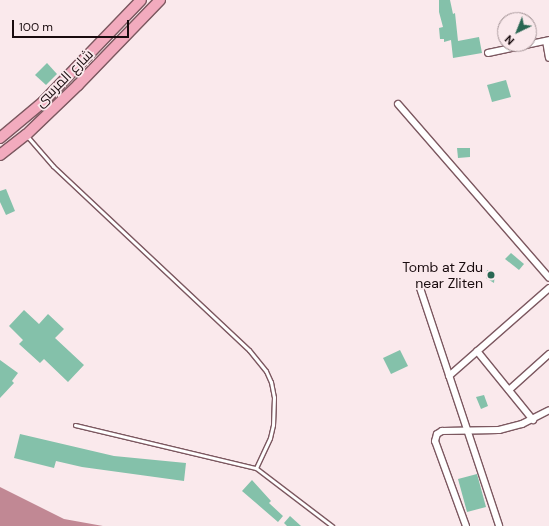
<!DOCTYPE html>
<html>
<head>
<meta charset="utf-8">
<style>
	body { margin:0 }
	#map { position:relative; width:549px; height:526px; overflow:hidden; background:#fae9ec; font-family:"DM Sans",Cairo,sans-serif }
	div>[style] { position:absolute }
	.water>* { inset:0; background:#c18894 }
	.building>* { inset:0; background:#84c1aa }
	.roads { filter:drop-shadow(1px 0 #7c5860) drop-shadow(-1px 0 #7c5860) drop-shadow(0 1px #7c5860) drop-shadow(0 -1px #7c5860) }
	.service>* { height:3px; margin:-1.5px; padding:0 1.5px; transform-origin:1.5px; border-radius:1.5px; background:#fff }
	.minor>* { height:6px; margin:-3px; padding:0 3px; transform-origin:3px; border-radius:3px; background:#fff }
	.primary>* { height:10px; margin:-5px; padding:0 5px; transform-origin:5px; border-radius:5px; background:#f2abbe }
	.dots>* { width:11px; height:11px; translate:-50% -50%; box-sizing:border-box; border:2px solid #fae9ec; border-radius:50% }
	span { translate:-50% -50%; white-space:nowrap; text-align:center; line-height:1.15; -webkit-text-stroke:3.5px #fae9ec; paint-order:stroke }
	.street-label { font-size:14px; color:#190b0e }
	.poi-label { font-size:14px; color:#190b0e }
	.right { translate:-100% -50%; text-align:right }
	.north { position:absolute; left:497px; top:12px; width:40px; height:40px; box-sizing:border-box; background:#fae9ec; border:1px solid #a09093; border-radius:50%; rotate:223deg; font-size:11px; font-weight:700; line-height:16px; text-align:center; color:#190b0e }
	.north::after { content:''; display:block; margin:auto; width:14px; height:18px; background:#296753; clip-path:polygon(50% 0,100% 100%,50% 72%,0 100%) }
	.scale { position:absolute; left:12px; top:20px; width:117px; height:18px; box-sizing:border-box; border:2px solid #190b0e; border-top:0; padding-left:5px; font-size:12px; line-height:14px; white-space:nowrap; color:#190b0e; -webkit-text-stroke:3px #fae9ec; paint-order:stroke }
</style>
</head>
<body>
<div id="map">
	<div class="water">
		<div style="clip-path:polygon(0 487px,64px 519px,103px 526px,0 526px)"></div>
	</div>
	<div class="building">
		<div style="clip-path:polygon(439px 0,450px 0,453px 14px,455px 13px,458px 41px,479px 37px,482px 53px,453px 58px,451px 40px,444px 42px,444px 39px,440px 39px,439px 28px,443px 27px,439px 12px)"></div>
		<div style="clip-path:polygon(47px 63px,57px 74px,46px 85px,35px 75px)"></div>
		<div style="clip-path:polygon(506px 80px,511px 97px,492px 102px,487px 85px)"></div>
		<div style="clip-path:polygon(457px 148px,470px 148px,470px 157px,458px 158px)"></div>
		<div style="clip-path:polygon(6px 189px,15px 211px,6px 215px,0 202px,0 191px)"></div>
		<div style="clip-path:polygon(511px 253px,524px 264px,519px 270px,505px 259px)"></div>
		<div style="clip-path:polygon(487px 270px,495px 273px,494px 283px,486px 278px)"></div>
		<div style="clip-path:polygon(24px 310px,39px 324px,48px 314px,64px 329px,55px 338px,84px 365px,68px 382px,44px 359px,40px 363px,19px 344px,23px 340px,9px 326px)"></div>
		<div style="clip-path:polygon(400px 350px,408px 366px,391px 374px,383px 358px)"></div>
		<div style="clip-path:polygon(0 360px,18px 373px,12px 381px,14px 383px,0 398px)"></div>
		<div style="clip-path:polygon(484px 395px,488px 406px,481px 409px,476px 397px)"></div>
		<div style="clip-path:polygon(20px 434px,114px 456px,186px 463px,184px 481px,82px 467px,56px 461px,54px 468px,14px 458px)"></div>
		<div style="clip-path:polygon(477px 474px,486px 507px,467px 512px,458px 479px)"></div>
		<div style="clip-path:polygon(252px 480px,271px 501px,269px 503px,283px 516px,278px 522px,242px 491px)"></div>
		<div style="clip-path:polygon(290px 516px,301px 526px,287px 526px,284px 523px)"></div>
	</div>
	<div class="roads">
		<div class="service">
			<div style="left:27px;top:136px;width:40px;rotate:49deg"></div>
			<div style="left:53px;top:166px;width:269px;rotate:43.2deg"></div>
			<div style="left:249px;top:350px;width:27px;rotate:51deg"></div>
			<div style="left:266px;top:371px;width:12px;rotate:66deg"></div>
			<div style="left:271px;top:382px;width:15px;rotate:79deg"></div>
			<div style="left:274px;top:397px;width:28px;rotate:92deg"></div>
			<div style="left:273px;top:425px;width:13px;rotate:103deg"></div>
			<div style="left:270px;top:438px;width:33px;rotate:115deg"></div>
			<div style="left:75px;top:425px;width:186px;rotate:13.4deg"></div>
			<div style="left:256px;top:468px;width:96px;rotate:37.3deg"></div>
		</div>
		<div class="minor">
			<div style="left:546px;top:41px;width:17px;rotate:80deg"></div>
			<div style="left:488px;top:53px;width:62px;rotate:-12deg"></div>
			<div style="left:398px;top:104px;width:230px;rotate:49deg"></div>
			<div style="left:419px;top:285px;width:254px;rotate:71.6deg"></div>
			<div style="left:477px;top:351px;width:89px;rotate:50.9deg"></div>
			<div style="left:449px;top:376px;width:133px;rotate:-41.3deg"></div>
			<div style="left:509px;top:390px;width:54px;rotate:-42deg"></div>
			<div style="left:466px;top:526px;width:90px;rotate:-110deg"></div>
			<div style="left:435px;top:441px;width:7px;rotate:-74deg"></div>
			<div style="left:437px;top:434px;width:6px;rotate:-31deg"></div>
			<div style="left:442px;top:431px;width:57px;rotate:-1deg"></div>
			<div style="left:499px;top:430px;width:24px;rotate:-15deg"></div>
			<div style="left:522px;top:424px;width:30px;rotate:-27deg"></div>
		</div>
		<div class="primary">
			<div style="left:0;top:138px;width:56px;rotate:-39.9deg"></div>
			<div style="left:43px;top:102px;width:141px;rotate:-46.1deg"></div>
			<div style="left:0;top:155px;width:33px;rotate:-38deg"></div>
			<div style="left:26px;top:135px;width:72px;rotate:-43.9deg"></div>
			<div style="left:78px;top:85px;width:118px;rotate:-46deg"></div>
		</div>
	</div>
	<div class="dots">
		<div style="left:491px;top:275px;background:#296753"></div>
	</div>
	<div class="street-label">
		<span style="left:64px;top:78px;rotate:-45deg">شارع المرسى</span>
	</div>
	<div class="poi-label">
		<span class="right" style="left:483px;top:275px">Tomb at Zdu<br>near Zliten</span>
	</div>
	<div class="north">N</div>
	<div class="scale">100 m</div>
</div>
</body>
</html>
